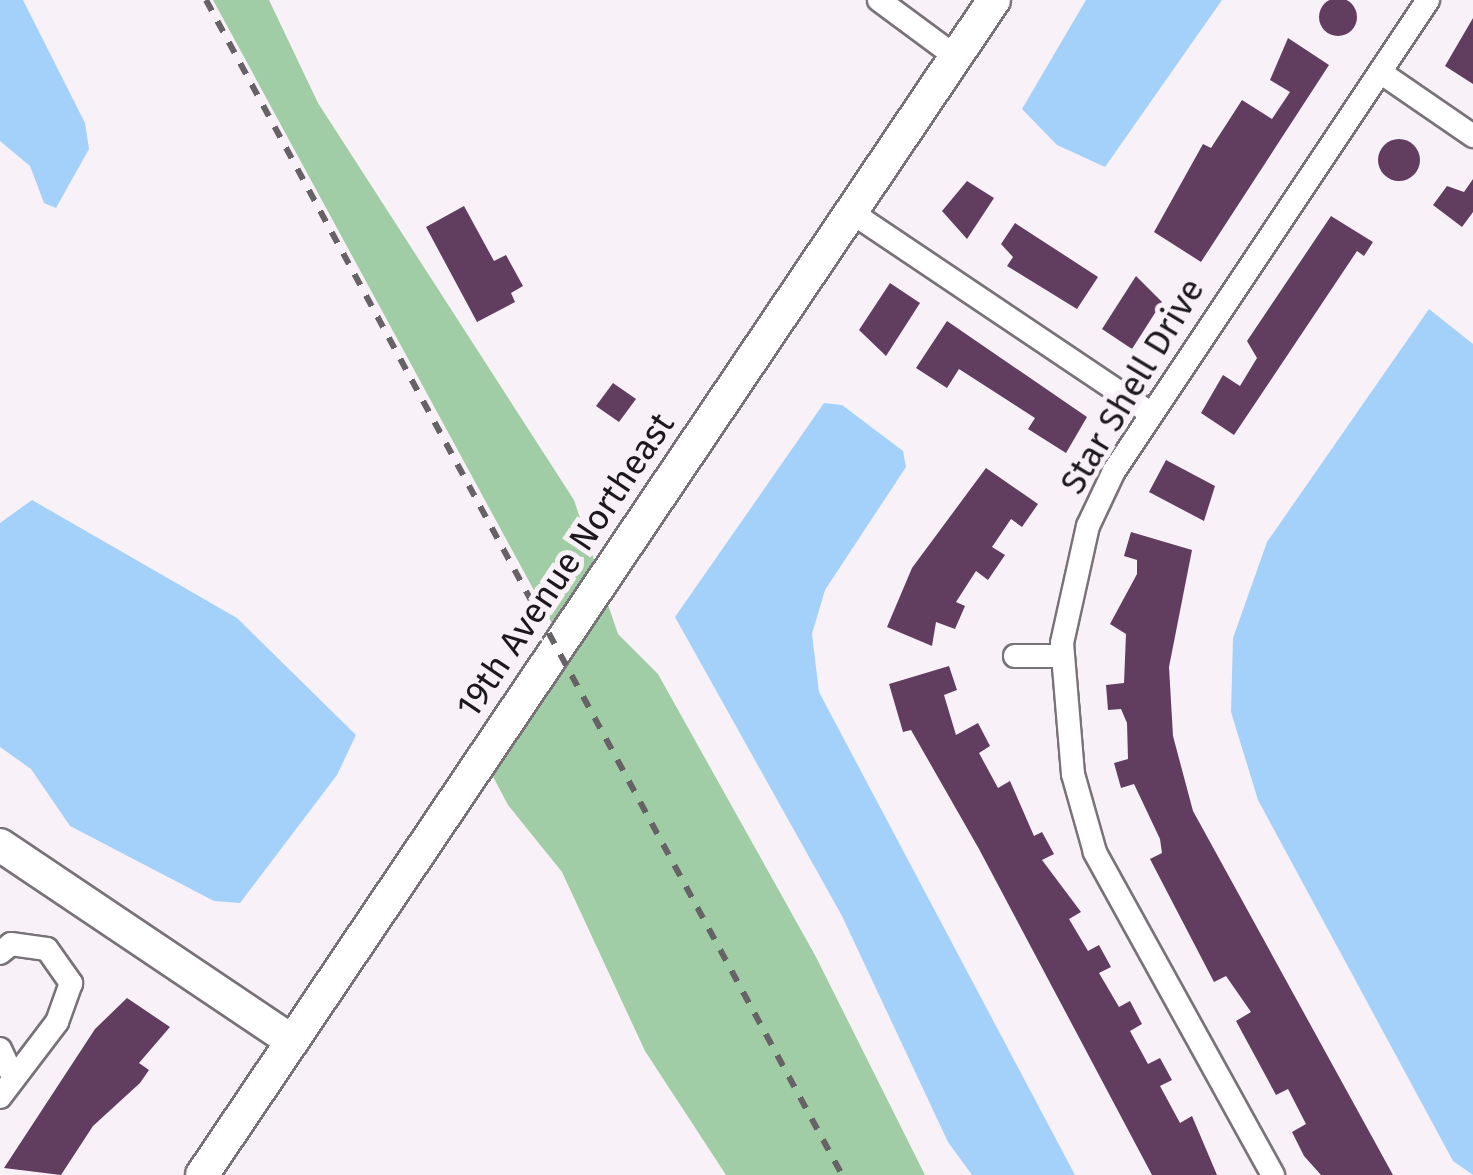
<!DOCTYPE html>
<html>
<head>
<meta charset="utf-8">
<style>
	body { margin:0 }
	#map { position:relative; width:1473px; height:1175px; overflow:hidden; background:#f9f1f8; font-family:"Fira Sans",sans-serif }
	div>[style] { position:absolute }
	.forest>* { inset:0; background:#a0cda5 }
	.water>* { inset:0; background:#a4d1f9 }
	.building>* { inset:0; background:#613d60 }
	.round { border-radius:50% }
	.roads { filter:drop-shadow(2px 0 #797278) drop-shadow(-2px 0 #797278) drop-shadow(0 2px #797278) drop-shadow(0 -2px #797278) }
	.street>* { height:22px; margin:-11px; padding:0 11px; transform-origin:11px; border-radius:11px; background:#fff }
	.secondary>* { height:32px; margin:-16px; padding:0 16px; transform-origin:16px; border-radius:16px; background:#fff }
	.rail>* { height:6px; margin-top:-3px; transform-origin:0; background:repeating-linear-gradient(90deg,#666265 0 12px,transparent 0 24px) }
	span { translate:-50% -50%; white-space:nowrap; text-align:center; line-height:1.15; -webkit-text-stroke:10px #f9f1f8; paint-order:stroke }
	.street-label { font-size:35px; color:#1b191b }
</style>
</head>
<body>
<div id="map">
	<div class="forest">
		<div style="clip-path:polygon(213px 0,269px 0,318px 103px,574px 500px,597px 569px,555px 629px)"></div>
		<div style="clip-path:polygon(605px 596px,618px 634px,658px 674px,816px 957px,925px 1175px,726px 1175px,645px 1051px,562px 872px,508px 805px,489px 769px)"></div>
	</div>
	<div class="water">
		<div style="clip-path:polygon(0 0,23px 0,85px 123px,89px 149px,56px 208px,44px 203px,30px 166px,0 141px)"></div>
		<div style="clip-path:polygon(1086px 0,1222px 0,1105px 167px,1057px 145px,1022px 109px)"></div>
		<div style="clip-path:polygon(1429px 309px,1473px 344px,1473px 1175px,1453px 1161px,1258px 800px,1231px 712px,1233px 638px,1267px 542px)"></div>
		<div style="clip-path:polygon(824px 403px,842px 405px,903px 451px,906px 467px,825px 590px,812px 634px,819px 692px,1075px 1175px,972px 1175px,948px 1142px,842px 916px,675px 617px)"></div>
		<div style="clip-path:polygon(32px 500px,237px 618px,356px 735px,337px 775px,240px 903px,214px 901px,70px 826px,31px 769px,0 747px,0 523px)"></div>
	</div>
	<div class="building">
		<div class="round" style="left:1319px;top:-2px;width:38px;height:38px"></div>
		<div style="clip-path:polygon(1473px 18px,1473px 84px,1445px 66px)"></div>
		<div style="clip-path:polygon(1288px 38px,1329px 65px,1201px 262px,1154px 232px,1203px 144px,1211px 148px,1242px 100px,1272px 119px,1290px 92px,1270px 80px)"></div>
		<div class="round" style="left:1378px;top:139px;width:42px;height:42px"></div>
		<div style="clip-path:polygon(1473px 179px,1473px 212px,1462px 227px,1433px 205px,1447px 186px,1464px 192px)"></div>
		<div style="clip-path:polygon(967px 181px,994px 198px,967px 239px,942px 211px)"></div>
		<div style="clip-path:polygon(464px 206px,494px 261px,506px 255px,523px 286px,511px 293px,515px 302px,477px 322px,426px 227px)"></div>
		<div style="clip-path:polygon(1331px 216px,1373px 242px,1364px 256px,1357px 251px,1234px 435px,1201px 413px,1223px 375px,1240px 386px,1257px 358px,1247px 341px)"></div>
		<div style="clip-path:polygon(1015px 223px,1098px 277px,1077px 309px,1007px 266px,1013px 257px,1001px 244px)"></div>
		<div style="clip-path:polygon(1136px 276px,1162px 302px,1132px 349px,1102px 329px)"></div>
		<div style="clip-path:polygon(890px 283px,920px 303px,886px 356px,859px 330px)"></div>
		<div style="clip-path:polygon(947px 321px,1087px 417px,1066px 453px,1028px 429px,1035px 418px,959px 369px,947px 388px,916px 368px)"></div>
		<div style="clip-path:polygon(613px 383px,636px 399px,619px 422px,596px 406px)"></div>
		<div style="clip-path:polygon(1166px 460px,1215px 486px,1204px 521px,1149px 492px)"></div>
		<div style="clip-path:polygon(986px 468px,1038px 504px,1022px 527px,1011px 519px,992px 547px,1005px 555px,988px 580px,976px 571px,956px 602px,965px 606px,955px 629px,936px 622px,932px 646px,887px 627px,912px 568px)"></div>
		<div style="clip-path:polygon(1131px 532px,1192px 550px,1169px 667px,1173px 736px,1193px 811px,1393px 1175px,1321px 1175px,1304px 1156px,1292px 1132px,1306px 1124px,1288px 1089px,1276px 1095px,1236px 1021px,1251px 1012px,1226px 976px,1214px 982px,1150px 859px,1162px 853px,1160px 839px,1134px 784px,1121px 788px,1114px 763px,1128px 759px,1127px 723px,1121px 709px,1108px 710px,1106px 685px,1124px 683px,1126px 634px,1110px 624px,1137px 574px,1137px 560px,1124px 556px)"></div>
		<div style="clip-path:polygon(949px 666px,957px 690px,944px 695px,956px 735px,978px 723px,990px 746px,979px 753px,998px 788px,1010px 781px,1034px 836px,1042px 832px,1054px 854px,1042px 860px,1081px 912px,1069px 919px,1088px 951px,1099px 945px,1111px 967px,1099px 973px,1119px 1007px,1130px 1001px,1142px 1024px,1130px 1031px,1148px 1064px,1160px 1058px,1172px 1080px,1160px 1086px,1180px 1123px,1192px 1116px,1217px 1175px,1152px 1175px,979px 849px,911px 730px,903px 732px,889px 684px)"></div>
		<div style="clip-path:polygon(127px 998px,170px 1027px,139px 1063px,149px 1070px,140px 1083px,93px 1126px,61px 1175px,4px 1168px,95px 1029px)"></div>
	</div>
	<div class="roads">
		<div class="street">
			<div style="left:879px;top:0;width:96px;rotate:36.5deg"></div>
			<div style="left:1380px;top:72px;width:113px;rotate:34.5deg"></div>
			<div style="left:851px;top:212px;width:359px;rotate:33.9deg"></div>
			<div style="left:1015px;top:656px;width:47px"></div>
			<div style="left:0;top:953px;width:14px;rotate:-39deg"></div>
			<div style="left:11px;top:944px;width:36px;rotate:8deg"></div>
			<div style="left:47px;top:949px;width:42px;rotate:54.8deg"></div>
			<div style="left:71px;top:983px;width:41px;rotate:109.7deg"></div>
			<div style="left:57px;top:1022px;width:94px;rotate:127.2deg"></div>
			<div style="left:0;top:1049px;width:31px;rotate:65deg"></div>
			<div style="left:1273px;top:1175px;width:369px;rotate:-118.9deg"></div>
			<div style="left:1095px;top:852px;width:81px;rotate:-105.8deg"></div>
			<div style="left:1073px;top:774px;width:131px;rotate:-94.8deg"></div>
			<div style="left:1062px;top:643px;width:120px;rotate:-77.5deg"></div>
			<div style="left:1088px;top:526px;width:61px;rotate:-64.7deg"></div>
			<div style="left:1114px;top:471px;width:566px;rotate:-56.31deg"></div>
		</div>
		<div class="secondary">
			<div style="left:0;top:845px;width:352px;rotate:33.9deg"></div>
			<div style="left:202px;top:1175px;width:1417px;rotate:-56.02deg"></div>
		</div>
	</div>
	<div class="rail">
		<div style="left:206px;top:0;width:1336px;rotate:61.57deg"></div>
	</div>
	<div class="street-label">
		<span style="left:1132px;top:386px;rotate:-59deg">Star Shell Drive</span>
		<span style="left:565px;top:565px;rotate:-56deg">19th Avenue Northeast</span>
	</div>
</div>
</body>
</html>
